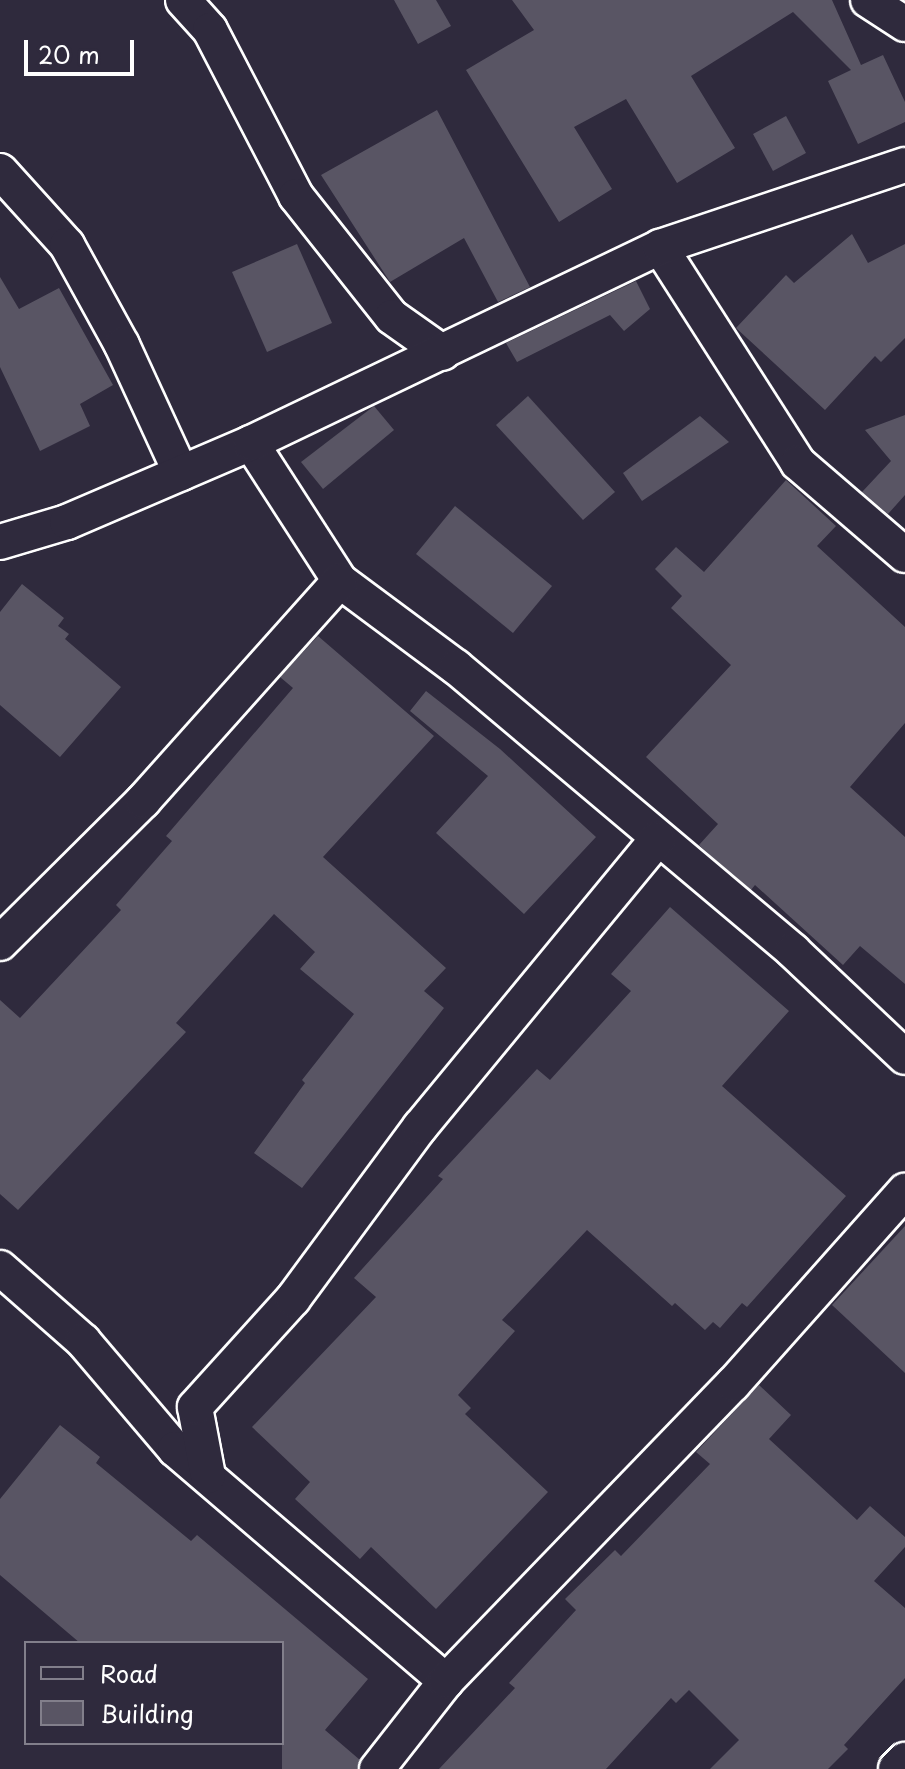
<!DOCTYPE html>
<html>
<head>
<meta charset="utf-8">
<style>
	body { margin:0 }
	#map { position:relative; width:905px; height:1769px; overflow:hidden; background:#2f2a3d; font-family:"Playpen Sans",sans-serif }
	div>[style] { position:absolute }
	.building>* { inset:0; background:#595564 }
	.roads { filter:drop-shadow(2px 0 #fff) drop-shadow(-2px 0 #fff) drop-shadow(0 2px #fff) drop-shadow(0 -2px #fff) }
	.minor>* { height:34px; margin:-17px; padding:0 17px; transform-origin:17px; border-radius:17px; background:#2f2a3d }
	span { translate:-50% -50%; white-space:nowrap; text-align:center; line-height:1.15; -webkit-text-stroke:8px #2f2a3d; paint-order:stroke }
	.legend { position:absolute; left:24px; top:1641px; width:260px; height:104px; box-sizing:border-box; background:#2f2a3d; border:2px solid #827f8b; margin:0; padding:10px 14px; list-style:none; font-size:24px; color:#fff }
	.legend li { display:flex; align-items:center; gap:16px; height:40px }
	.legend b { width:40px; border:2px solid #827f8b }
	.scale { position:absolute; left:24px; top:40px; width:110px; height:36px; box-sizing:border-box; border:4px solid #fff; border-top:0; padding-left:10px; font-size:24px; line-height:28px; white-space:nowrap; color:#fff; -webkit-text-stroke:6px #2f2a3d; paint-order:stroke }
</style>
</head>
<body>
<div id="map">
	<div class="building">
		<div style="clip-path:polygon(394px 0,436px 0,451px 26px,418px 44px)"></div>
		<div style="clip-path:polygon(512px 0,832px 0,861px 65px,883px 55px,905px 102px,905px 122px,858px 144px,828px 81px,851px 70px,793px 12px,691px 76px,735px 148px,677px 183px,626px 99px,574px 127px,612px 189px,559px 222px,466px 70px,534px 30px)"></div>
		<div style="clip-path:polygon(437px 110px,530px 287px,498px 302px,464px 238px,390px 282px,321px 175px)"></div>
		<div style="clip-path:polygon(786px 116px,806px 153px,773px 171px,753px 134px)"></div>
		<div style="clip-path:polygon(852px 234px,868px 263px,905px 244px,905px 338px,881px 362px,875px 356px,825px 410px,736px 328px,786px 275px,794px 283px)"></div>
		<div style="clip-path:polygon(297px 244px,332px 323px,267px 352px,232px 272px)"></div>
		<div style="clip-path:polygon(0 277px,19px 309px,59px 288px,113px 385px,80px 404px,90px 426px,40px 451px,0 367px)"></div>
		<div style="clip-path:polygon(636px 281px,650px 309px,624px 331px,610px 315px,517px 362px,506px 343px)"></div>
		<div style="clip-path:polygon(528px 396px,615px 492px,583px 520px,496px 425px)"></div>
		<div style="clip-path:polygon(374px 406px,394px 430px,323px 489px,301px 462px)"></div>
		<div style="clip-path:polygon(905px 415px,905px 495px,888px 514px,862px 492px,891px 461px,865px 430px)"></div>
		<div style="clip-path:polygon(700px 416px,729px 442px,642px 501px,623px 473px)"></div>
		<div style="clip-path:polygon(786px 480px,836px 526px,817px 546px,905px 627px,905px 723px,850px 787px,905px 837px,905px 984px,860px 946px,843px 965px,755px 885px,751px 890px,711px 856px,699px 845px,718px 824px,646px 757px,731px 665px,671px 608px,682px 596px,655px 569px,676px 547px,704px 572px)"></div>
		<div style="clip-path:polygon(455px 506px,552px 586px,513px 633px,416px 554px)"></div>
		<div style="clip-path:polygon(22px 584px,64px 618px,58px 626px,69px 634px,65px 639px,121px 687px,60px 757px,0 705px,0 612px)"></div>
		<div style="clip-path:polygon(318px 636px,434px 736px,323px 857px,446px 968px,424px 991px,444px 1008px,302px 1188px,254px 1153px,305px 1083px,302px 1080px,354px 1014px,300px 969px,315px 952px,274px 914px,176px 1023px,186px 1032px,18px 1210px,0 1194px,0 1000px,20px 1018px,121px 910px,116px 905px,172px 841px,166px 836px,293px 688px,280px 677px)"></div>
		<div style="clip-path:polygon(426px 691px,500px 749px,596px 837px,524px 914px,436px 833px,488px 776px,410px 711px)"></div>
		<div style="clip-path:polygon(670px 907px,789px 1011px,722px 1086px,846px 1196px,747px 1307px,742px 1303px,720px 1328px,713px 1322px,705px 1330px,675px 1303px,672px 1306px,587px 1230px,502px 1320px,515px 1331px,458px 1395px,471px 1408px,465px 1414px,548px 1492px,436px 1609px,371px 1547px,360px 1559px,295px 1499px,310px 1482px,252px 1427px,376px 1297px,354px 1278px,443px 1179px,438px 1176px,537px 1069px,550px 1080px,631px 991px,611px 974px)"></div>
		<div style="clip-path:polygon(905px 1226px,905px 1373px,832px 1305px)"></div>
		<div style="clip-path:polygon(759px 1385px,791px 1415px,769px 1439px,857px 1520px,870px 1506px,905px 1537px,905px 1547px,874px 1581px,905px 1608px,905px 1678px,844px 1745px,848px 1749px,828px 1769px,710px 1769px,739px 1740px,689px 1690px,676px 1703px,671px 1698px,606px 1769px,439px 1769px,515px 1688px,509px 1683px,576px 1610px,565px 1599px,615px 1550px,621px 1556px,710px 1464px,696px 1452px)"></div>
		<div style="clip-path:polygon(60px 1425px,100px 1457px,96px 1463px,191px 1541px,197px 1535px,368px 1679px,325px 1730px,360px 1760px,357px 1769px,282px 1769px,282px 1643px,80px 1643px,0 1575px,0 1499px)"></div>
	</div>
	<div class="roads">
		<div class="minor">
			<div style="left:183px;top:0;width:40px;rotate:48deg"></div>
			<div style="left:210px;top:30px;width:187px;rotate:62.6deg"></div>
			<div style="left:296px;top:196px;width:154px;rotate:51.6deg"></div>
			<div style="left:392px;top:317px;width:62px;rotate:35.2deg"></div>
			<div style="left:868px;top:0;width:44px;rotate:33deg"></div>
			<div style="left:0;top:171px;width:100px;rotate:47.8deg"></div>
			<div style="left:67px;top:245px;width:114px;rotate:61.2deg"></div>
			<div style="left:122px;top:345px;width:141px;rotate:65.3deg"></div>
			<div style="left:660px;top:247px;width:256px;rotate:57.4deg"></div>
			<div style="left:798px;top:463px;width:141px;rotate:40.7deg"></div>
			<div style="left:251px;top:443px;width:164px;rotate:57.2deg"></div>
			<div style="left:340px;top:581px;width:144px;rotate:36.6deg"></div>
			<div style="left:456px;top:667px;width:441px;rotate:40.1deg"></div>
			<div style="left:793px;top:951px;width:154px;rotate:43.4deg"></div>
			<div style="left:0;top:542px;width:70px;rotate:-16.6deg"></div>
			<div style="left:67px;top:522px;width:200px;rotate:-23.2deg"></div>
			<div style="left:251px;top:443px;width:454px;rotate:-25.6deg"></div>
			<div style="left:660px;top:247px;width:258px;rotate:-18.5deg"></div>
			<div style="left:0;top:943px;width:202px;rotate:-44.8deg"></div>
			<div style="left:143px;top:801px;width:295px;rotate:-48.2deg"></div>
			<div style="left:0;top:1268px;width:111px;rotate:41.3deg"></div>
			<div style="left:83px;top:1341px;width:142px;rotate:49.6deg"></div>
			<div style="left:175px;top:1449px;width:357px;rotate:40.6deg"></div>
			<div style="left:208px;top:1476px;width:70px;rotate:-100.7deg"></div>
			<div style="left:195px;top:1407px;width:146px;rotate:-47.8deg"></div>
			<div style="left:293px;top:1299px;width:214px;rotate:-53.6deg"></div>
			<div style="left:420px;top:1127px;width:373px;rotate:-50.5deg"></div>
			<div style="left:377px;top:1769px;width:112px;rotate:-51.9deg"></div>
			<div style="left:446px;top:1681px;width:413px;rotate:-46deg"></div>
			<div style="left:733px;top:1384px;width:259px;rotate:-48.3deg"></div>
			<div style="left:896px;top:1769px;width:13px;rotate:-45deg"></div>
		</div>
	</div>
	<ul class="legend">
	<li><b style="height:10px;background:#2f2a3d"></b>Road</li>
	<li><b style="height:22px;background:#595564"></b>Building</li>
	</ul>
	<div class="scale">20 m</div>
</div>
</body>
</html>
